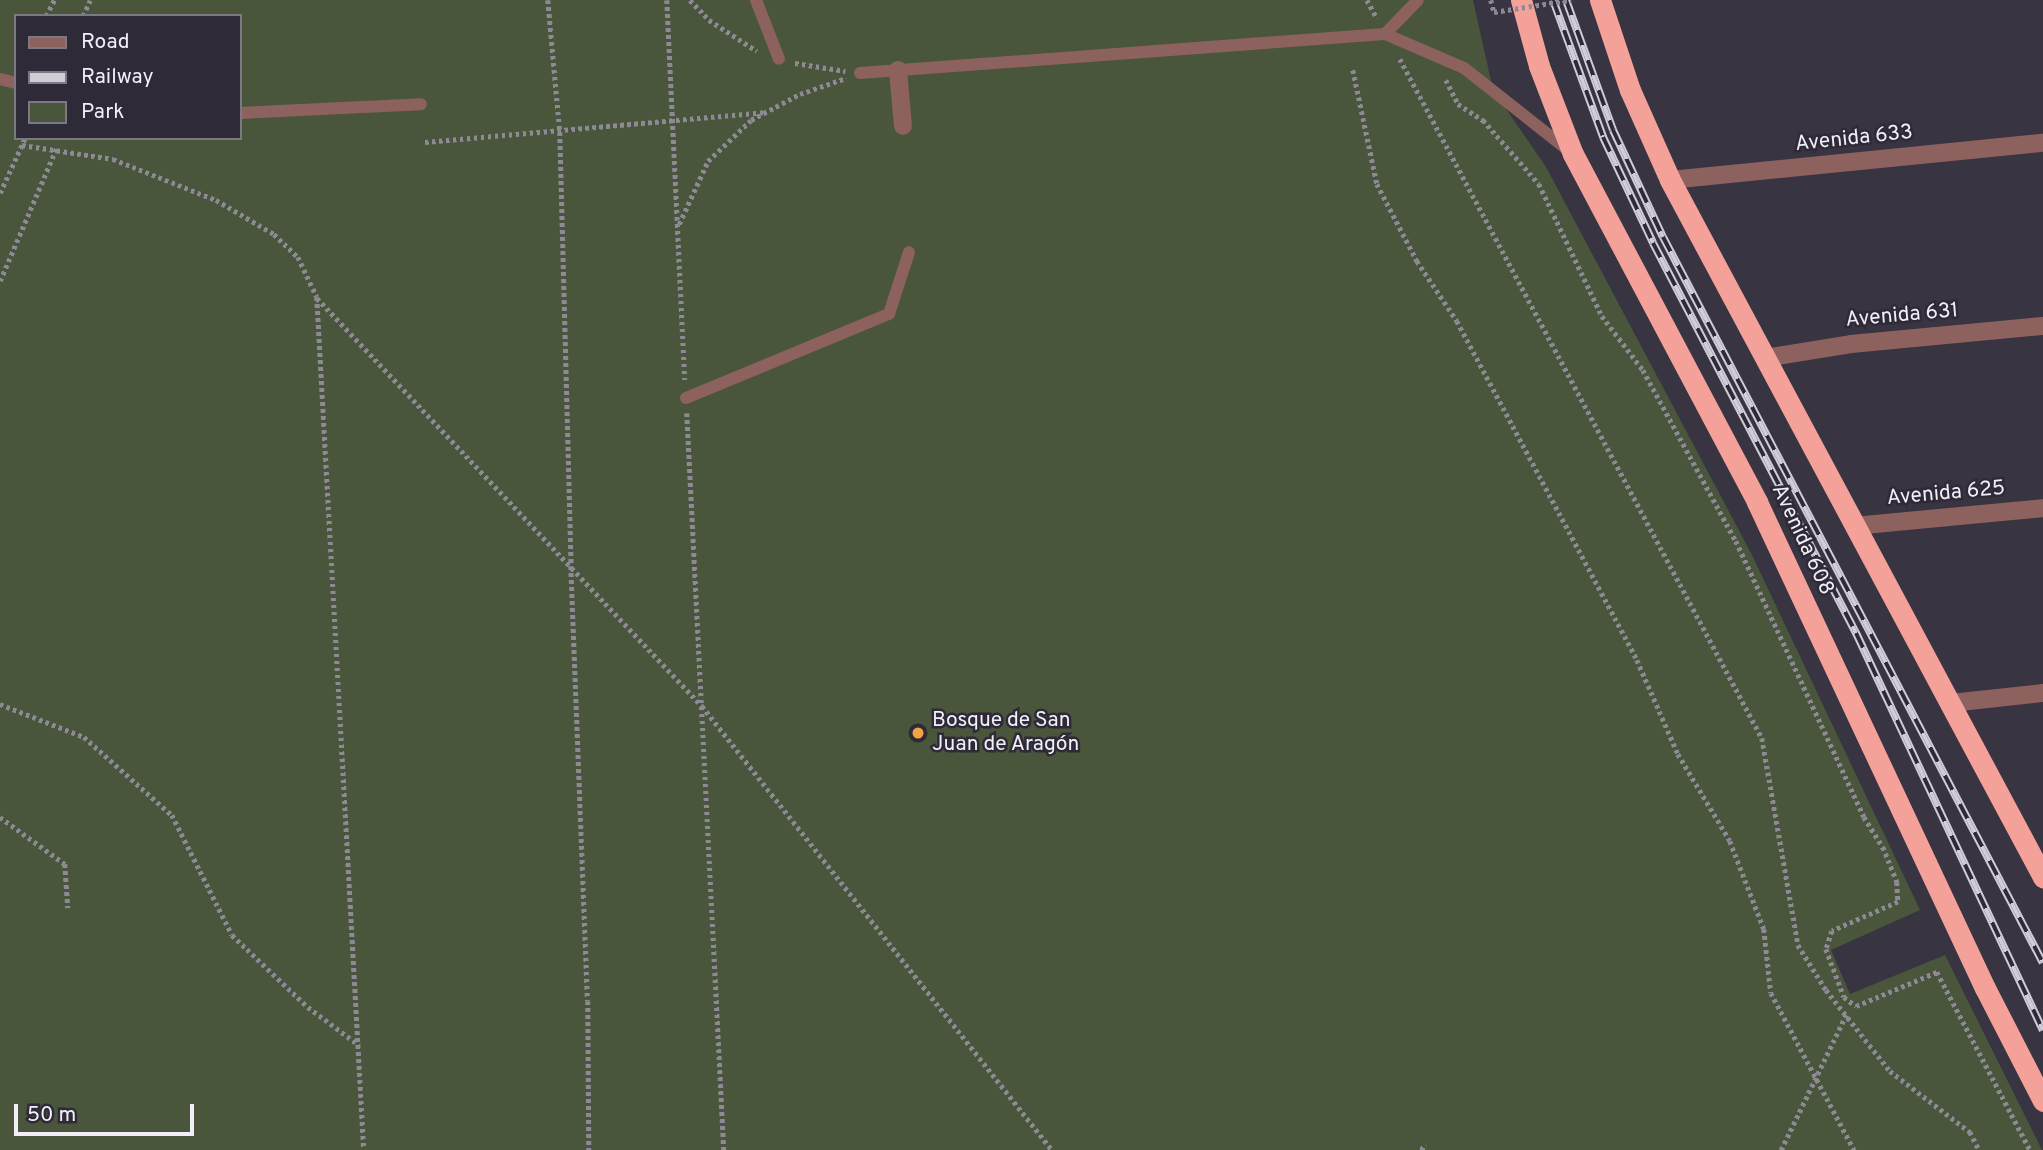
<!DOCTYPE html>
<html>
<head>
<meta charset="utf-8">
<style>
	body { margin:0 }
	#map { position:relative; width:2043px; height:1150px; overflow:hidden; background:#393442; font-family:Overpass,sans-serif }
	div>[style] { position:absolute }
	.green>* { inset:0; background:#49563b }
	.path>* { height:4.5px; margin-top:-2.25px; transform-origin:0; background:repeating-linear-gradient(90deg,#8e8a95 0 3.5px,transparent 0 7px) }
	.lane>* { height:12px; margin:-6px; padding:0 6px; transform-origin:6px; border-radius:6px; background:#8d625e }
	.street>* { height:18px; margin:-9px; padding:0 9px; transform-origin:9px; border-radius:9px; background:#8d625e }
	.highway>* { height:21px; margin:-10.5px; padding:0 10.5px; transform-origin:10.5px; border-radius:10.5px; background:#f4a199 }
	.rail>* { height:8px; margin-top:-4px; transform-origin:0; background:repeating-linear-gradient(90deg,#2f2a37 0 16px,#d1cdd7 0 32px); box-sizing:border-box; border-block:2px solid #d1cdd7 }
	.path-bridge>* { height:4.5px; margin-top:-2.25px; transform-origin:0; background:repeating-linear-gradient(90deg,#8e8a95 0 3.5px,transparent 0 7px) }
	.dots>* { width:19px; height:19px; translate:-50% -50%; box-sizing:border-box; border:4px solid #2f2a37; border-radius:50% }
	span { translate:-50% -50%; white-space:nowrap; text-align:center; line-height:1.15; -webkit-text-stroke:5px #2f2a37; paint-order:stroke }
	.street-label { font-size:21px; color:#f2eff8 }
	.poi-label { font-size:21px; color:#f2eff8 }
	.left { translate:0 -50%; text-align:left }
	.legend { position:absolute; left:14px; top:14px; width:228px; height:126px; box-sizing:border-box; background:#2f2a37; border:2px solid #7d7984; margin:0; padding:9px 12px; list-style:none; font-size:21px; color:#f2eff8 }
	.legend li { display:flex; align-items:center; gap:14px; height:35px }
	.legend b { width:35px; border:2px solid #7d7984 }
	.scale { position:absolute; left:14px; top:1104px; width:180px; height:32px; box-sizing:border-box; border:4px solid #f2eff8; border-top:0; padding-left:9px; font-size:21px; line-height:24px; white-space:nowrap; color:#f2eff8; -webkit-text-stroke:5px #2f2a37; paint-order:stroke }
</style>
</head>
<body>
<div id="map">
	<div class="green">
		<div style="clip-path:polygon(evenodd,0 0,1473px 0,1493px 90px,1546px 167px,1752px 555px,1920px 910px,1831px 950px,1850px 994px,1945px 955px,2042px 1150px,0 1150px,0 0,16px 16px,240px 16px,240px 138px,16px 138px,16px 16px)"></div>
	</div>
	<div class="path">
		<div style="left:548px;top:0;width:133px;rotate:84.8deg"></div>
		<div style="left:560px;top:132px;width:434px;rotate:88.5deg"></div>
		<div style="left:571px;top:566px;width:435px;rotate:87.8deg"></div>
		<div style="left:588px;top:1001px;width:149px;rotate:89.6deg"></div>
		<div style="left:667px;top:0;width:380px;rotate:87.3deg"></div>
		<div style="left:690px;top:0;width:28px;rotate:46deg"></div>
		<div style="left:709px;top:20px;width:57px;rotate:32.9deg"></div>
		<div style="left:1367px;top:0;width:21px;rotate:61deg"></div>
		<div style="left:1491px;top:0;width:12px;rotate:76deg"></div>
		<div style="left:46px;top:16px;width:18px;rotate:-63deg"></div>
		<div style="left:83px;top:16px;width:17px;rotate:-66deg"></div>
		<div style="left:1400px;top:59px;width:769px;rotate:61.94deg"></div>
		<div style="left:1762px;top:738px;width:210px;rotate:80.1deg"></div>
		<div style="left:1798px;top:945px;width:53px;rotate:58.1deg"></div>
		<div style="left:1826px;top:990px;width:103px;rotate:51.7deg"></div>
		<div style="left:1890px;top:1071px;width:101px;rotate:37.3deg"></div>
		<div style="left:1970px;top:1132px;width:20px;rotate:63deg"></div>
		<div style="left:795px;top:63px;width:51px;rotate:9.1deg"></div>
		<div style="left:1353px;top:70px;width:116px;rotate:78.1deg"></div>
		<div style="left:1377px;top:184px;width:87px;rotate:62.5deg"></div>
		<div style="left:1417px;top:261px;width:72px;rotate:56.3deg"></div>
		<div style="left:1457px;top:321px;width:384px;rotate:62deg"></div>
		<div style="left:1637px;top:660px;width:103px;rotate:66.4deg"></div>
		<div style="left:1678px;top:754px;width:101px;rotate:59.1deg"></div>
		<div style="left:1730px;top:841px;width:94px;rotate:68.9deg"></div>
		<div style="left:1764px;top:929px;width:64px;rotate:83.8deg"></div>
		<div style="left:1771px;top:993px;width:178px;rotate:62.1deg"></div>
		<div style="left:1446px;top:80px;width:27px;rotate:63deg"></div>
		<div style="left:1458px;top:104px;width:30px;rotate:33deg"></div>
		<div style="left:1483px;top:120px;width:85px;rotate:48.8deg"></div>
		<div style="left:1539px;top:184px;width:146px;rotate:64.5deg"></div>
		<div style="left:1602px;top:316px;width:68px;rotate:52.8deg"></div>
		<div style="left:1643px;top:370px;width:195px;rotate:61.5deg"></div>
		<div style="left:1736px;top:541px;width:304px;rotate:65.1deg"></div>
		<div style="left:1864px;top:817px;width:36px;rotate:58deg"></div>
		<div style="left:1883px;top:847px;width:38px;rotate:68deg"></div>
		<div style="left:1897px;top:882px;width:20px;rotate:87deg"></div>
		<div style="left:1898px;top:902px;width:72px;rotate:156.3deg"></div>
		<div style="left:1832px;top:931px;width:19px;rotate:108deg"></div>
		<div style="left:1826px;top:949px;width:51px;rotate:69.4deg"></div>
		<div style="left:1844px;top:997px;width:15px;rotate:37deg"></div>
		<div style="left:1856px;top:1006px;width:88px;rotate:-22.8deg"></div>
		<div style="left:1937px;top:972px;width:201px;rotate:62.4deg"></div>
		<div style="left:425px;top:142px;width:343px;rotate:-5deg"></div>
		<div style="left:22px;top:145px;width:92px;rotate:8.7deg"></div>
		<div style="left:113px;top:159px;width:111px;rotate:21.7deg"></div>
		<div style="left:216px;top:200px;width:67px;rotate:30.4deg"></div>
		<div style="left:274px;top:234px;width:33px;rotate:44deg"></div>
		<div style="left:298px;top:257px;width:44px;rotate:64.6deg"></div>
		<div style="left:317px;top:297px;width:854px;rotate:86.85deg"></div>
		<div style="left:0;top:193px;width:60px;rotate:-65.6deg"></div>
		<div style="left:679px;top:224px;width:69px;rotate:-65.3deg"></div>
		<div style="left:708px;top:161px;width:59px;rotate:-43.6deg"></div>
		<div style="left:751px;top:120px;width:55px;rotate:-28deg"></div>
		<div style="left:800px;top:94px;width:49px;rotate:-19.2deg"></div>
		<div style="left:0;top:281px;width:146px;rotate:-67deg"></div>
		<div style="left:317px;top:298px;width:561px;rotate:46.66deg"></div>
		<div style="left:702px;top:706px;width:565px;rotate:51.75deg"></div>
		<div style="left:687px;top:413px;width:738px;rotate:87.13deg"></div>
		<div style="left:0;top:704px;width:90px;rotate:21.4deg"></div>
		<div style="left:84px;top:737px;width:118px;rotate:41.6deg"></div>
		<div style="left:172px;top:815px;width:134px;rotate:63.4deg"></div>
		<div style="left:232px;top:935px;width:105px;rotate:43.5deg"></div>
		<div style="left:308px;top:1007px;width:64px;rotate:36.7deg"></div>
		<div style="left:0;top:817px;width:80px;rotate:35.9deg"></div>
		<div style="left:65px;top:864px;width:44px;rotate:86.1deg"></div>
		<div style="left:1421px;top:1150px;width:7px;rotate:-56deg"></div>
		<div style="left:1781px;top:1150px;width:150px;rotate:-64.3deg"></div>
	</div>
	<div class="lane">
		<div style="left:756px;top:0;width:63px;rotate:68.7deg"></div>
		<div style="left:1385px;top:34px;width:47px;rotate:-45.9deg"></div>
		<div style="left:860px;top:73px;width:526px;rotate:-4.25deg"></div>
		<div style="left:1385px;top:34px;width:86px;rotate:23.3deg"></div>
		<div style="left:1464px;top:68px;width:132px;rotate:38.3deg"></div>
		<div style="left:0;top:79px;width:16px;rotate:14deg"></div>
		<div style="left:240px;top:113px;width:181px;rotate:-2.8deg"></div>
		<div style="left:686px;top:398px;width:220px;rotate:-22.5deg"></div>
		<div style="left:889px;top:314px;width:65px;rotate:-72.1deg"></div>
	</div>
	<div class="street">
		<div style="left:898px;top:70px;width:56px;rotate:84.9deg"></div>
		<div style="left:1670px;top:180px;width:375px;rotate:-5.7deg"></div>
		<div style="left:1765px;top:358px;width:87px;rotate:-9.2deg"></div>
		<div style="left:1851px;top:344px;width:193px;rotate:-5.4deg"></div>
		<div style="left:1854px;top:526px;width:190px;rotate:-5.4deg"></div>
		<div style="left:1951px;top:703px;width:93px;rotate:-6.2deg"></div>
	</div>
	<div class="highway">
		<div style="left:1521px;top:0;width:68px;rotate:74.7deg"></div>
		<div style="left:1539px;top:66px;width:94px;rotate:68.9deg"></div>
		<div style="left:1573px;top:154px;width:394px;rotate:62.1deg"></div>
		<div style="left:1757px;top:502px;width:537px;rotate:64.87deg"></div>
		<div style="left:1985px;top:988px;width:127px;rotate:62.8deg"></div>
		<div style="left:1600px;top:0;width:95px;rotate:71.6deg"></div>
		<div style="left:1630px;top:90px;width:98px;rotate:66deg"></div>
		<div style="left:1670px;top:180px;width:791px;rotate:61.85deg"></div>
	</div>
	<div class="rail">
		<div style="left:1553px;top:0;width:146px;rotate:69.9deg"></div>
		<div style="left:1603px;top:137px;width:117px;rotate:64.7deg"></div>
		<div style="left:1653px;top:243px;width:440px;rotate:62.5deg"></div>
		<div style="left:1856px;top:633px;width:439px;rotate:64.8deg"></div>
		<div style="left:1566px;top:0;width:138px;rotate:70.1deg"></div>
		<div style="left:1613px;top:130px;width:118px;rotate:65deg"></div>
		<div style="left:1663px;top:237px;width:819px;rotate:62.37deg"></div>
	</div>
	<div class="path-bridge">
		<div style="left:1494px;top:12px;width:78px;rotate:-8.9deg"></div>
	</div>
	<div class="dots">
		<div style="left:918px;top:733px;background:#f4a344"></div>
	</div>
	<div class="street-label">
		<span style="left:1854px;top:139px;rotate:-6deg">Avenida 633</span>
		<span style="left:1902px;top:316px;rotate:-5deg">Avenida 631</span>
		<span style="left:1946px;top:494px;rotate:-5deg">Avenida 625</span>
		<span style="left:1802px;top:540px;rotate:65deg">Avenida 608</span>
	</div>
	<div class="poi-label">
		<span class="left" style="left:932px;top:733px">Bosque de San<br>Juan de Aragón</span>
	</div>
	<ul class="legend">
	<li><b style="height:9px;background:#8d625e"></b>Road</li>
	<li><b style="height:9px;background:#d1cdd7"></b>Railway</li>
	<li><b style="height:19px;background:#49563b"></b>Park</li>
	</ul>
	<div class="scale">50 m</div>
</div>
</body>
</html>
